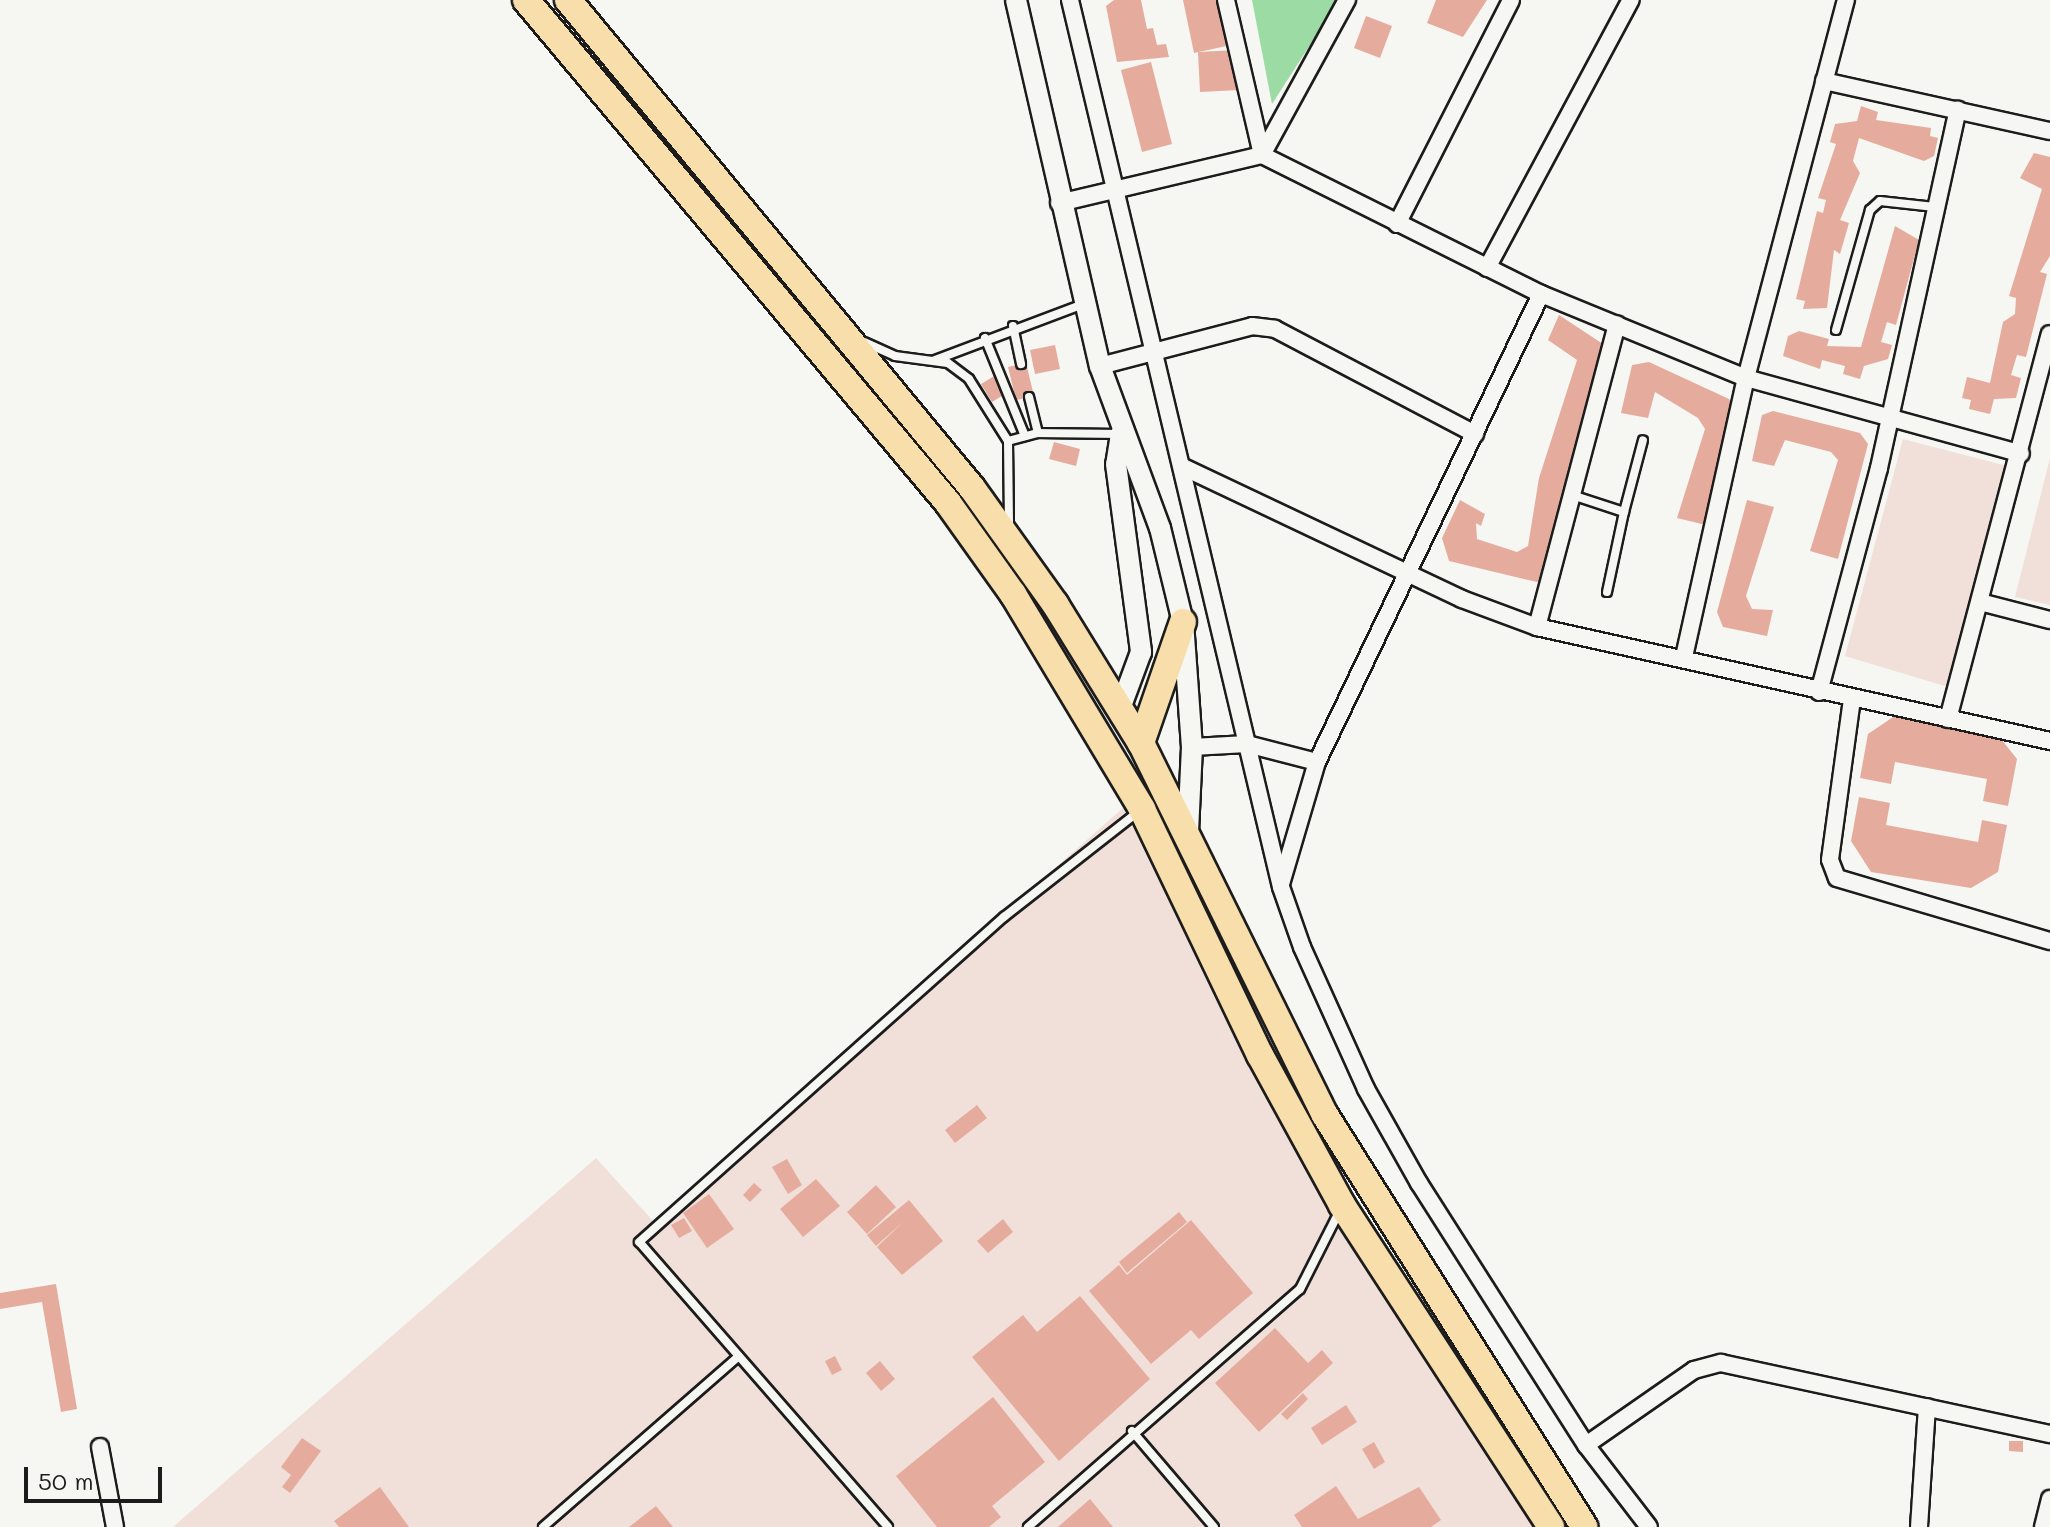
<!DOCTYPE html>
<html>
<head>
<meta charset="utf-8">
<style>
	body { margin:0 }
	#map { position:relative; width:2050px; height:1527px; overflow:hidden; background:#f6f6f2; font-family:Mali,sans-serif }
	div>[style] { position:absolute }
	.built>* { inset:0; background:#f1e0d9 }
	.green>* { inset:0; background:#9cdba4 }
	.building>* { inset:0; background:#e5ac9e }
	.roads { filter:drop-shadow(2px 0 #1c1c1c) drop-shadow(-2px 0 #1c1c1c) drop-shadow(0 2px #1c1c1c) drop-shadow(0 -2px #1c1c1c) }
	.service>* { height:8px; margin:-4px; padding:0 4px; transform-origin:4px; border-radius:4px; background:#f6f6f2 }
	.minor>* { height:16px; margin:-8px; padding:0 8px; transform-origin:8px; border-radius:8px; background:#f6f6f2 }
	.tertiary>* { height:20px; margin:-10px; padding:0 10px; transform-origin:10px; border-radius:10px; background:#f6f6f2 }
	.trunk>* { height:26px; margin:-13px; padding:0 13px; transform-origin:13px; border-radius:13px; background:#f8deab }
	span { translate:-50% -50%; white-space:nowrap; text-align:center; line-height:1.15; -webkit-text-stroke:6px #f6f6f2; paint-order:stroke }
	.scale { position:absolute; left:24px; top:1467px; width:138px; height:36px; box-sizing:border-box; border:4px solid #1c1c1c; border-top:0; padding-left:10px; font-size:24px; line-height:28px; white-space:nowrap; color:#1c1c1c; -webkit-text-stroke:6px #f6f6f2; paint-order:stroke }
</style>
</head>
<body>
<div id="map">
	<div class="built">
		<div style="clip-path:polygon(1903px 439px,2007px 466px,1948px 687px,1845px 656px)"></div>
		<div style="clip-path:polygon(2050px 458px,2050px 605px,2015px 597px)"></div>
		<div style="clip-path:polygon(1132px 800px,1272px 1105px,1537px 1527px,173px 1527px,596px 1158px,654px 1222px)"></div>
	</div>
	<div class="green">
		<div style="clip-path:polygon(1252px 0,1339px 0,1272px 104px)"></div>
	</div>
	<div class="building">
		<div style="clip-path:polygon(1114px 0,1141px 0,1147px 29px,1153px 28px,1157px 45px,1166px 44px,1169px 57px,1117px 62px,1106px 6px)"></div>
		<div style="clip-path:polygon(1183px 0,1221px 0,1231px 45px,1194px 53px)"></div>
		<div style="clip-path:polygon(1436px 0,1487px 0,1463px 37px,1427px 23px)"></div>
		<div style="clip-path:polygon(1366px 16px,1392px 26px,1380px 58px,1354px 48px)"></div>
		<div style="clip-path:polygon(1237px 50px,1239px 90px,1200px 92px,1198px 52px)"></div>
		<div style="clip-path:polygon(1151px 62px,1172px 144px,1142px 152px,1121px 70px)"></div>
		<div style="clip-path:polygon(1861px 106px,1878px 112px,1876px 120px,1931px 128px,1930px 136px,1938px 138px,1934px 156px,1924px 161px,1859px 138px,1853px 161px,1860px 173px,1840px 220px,1849px 223px,1840px 254px,1834px 250px,1827px 308px,1803px 309px,1805px 301px,1796px 299px,1817px 211px,1823px 213px,1826px 200px,1818px 198px,1836px 144px,1830px 142px,1835px 124px,1857px 121px)"></div>
		<div style="clip-path:polygon(2034px 153px,2050px 157px,2050px 256px,2040px 272px,2047px 274px,2026px 357px,2017px 355px,2011px 375px,2021px 378px,2016px 398px,1994px 399px,1990px 414px,1969px 409px,1971px 400px,1962px 398px,1967px 377px,1990px 383px,2003px 322px,2015px 314px,2016px 298px,2009px 296px,2042px 189px,2020px 178px)"></div>
		<div style="clip-path:polygon(1895px 226px,1919px 240px,1896px 325px,1887px 322px,1881px 342px,1892px 345px,1888px 359px,1864px 366px,1860px 379px,1843px 374px,1845px 366px,1822px 360px,1820px 369px,1783px 356px,1788px 336px,1799px 331px,1829px 339px,1827px 346px,1861px 347px)"></div>
		<div style="clip-path:polygon(1559px 315px,1606px 346px,1547px 576px,1537px 582px,1449px 561px,1442px 538px,1460px 500px,1485px 514px,1481px 526px,1476px 523px,1477px 539px,1517px 552px,1528px 546px,1539px 478px,1577px 360px,1548px 340px)"></div>
		<div style="clip-path:polygon(1055px 345px,1060px 369px,1035px 374px,1030px 350px)"></div>
		<div style="clip-path:polygon(1649px 362px,1729px 399px,1735px 413px,1706px 525px,1677px 518px,1705px 429px,1698px 418px,1655px 392px,1648px 418px,1621px 413px,1632px 365px)"></div>
		<div style="clip-path:polygon(1026px 363px,1034px 396px,1016px 400px,1008px 367px)"></div>
		<div style="clip-path:polygon(996px 375px,1007px 393px,992px 402px,981px 384px)"></div>
		<div style="clip-path:polygon(1773px 411px,1860px 433px,1868px 444px,1838px 559px,1810px 551px,1838px 460px,1831px 452px,1785px 440px,1774px 466px,1752px 461px,1762px 415px)"></div>
		<div style="clip-path:polygon(1054px 442px,1080px 449px,1076px 466px,1049px 459px)"></div>
		<div style="clip-path:polygon(1747px 500px,1774px 507px,1746px 596px,1752px 609px,1773px 610px,1767px 636px,1723px 627px,1717px 612px)"></div>
		<div style="clip-path:polygon(1899px 713px,1997px 734px,2017px 759px,2008px 806px,1983px 801px,1987px 779px,1895px 762px,1891px 784px,1860px 778px,1868px 734px)"></div>
		<div style="clip-path:polygon(1859px 797px,1890px 803px,1886px 825px,1978px 842px,1982px 820px,2007px 825px,1998px 872px,1971px 888px,1871px 872px,1851px 841px)"></div>
		<div style="clip-path:polygon(977px 1105px,987px 1118px,955px 1143px,945px 1130px)"></div>
		<div style="clip-path:polygon(787px 1159px,802px 1185px,788px 1194px,772px 1167px)"></div>
		<div style="clip-path:polygon(816px 1179px,840px 1206px,803px 1237px,780px 1209px)"></div>
		<div style="clip-path:polygon(754px 1183px,762px 1190px,750px 1202px,743px 1195px)"></div>
		<div style="clip-path:polygon(876px 1185px,896px 1207px,867px 1234px,847px 1212px)"></div>
		<div style="clip-path:polygon(709px 1194px,734px 1229px,707px 1248px,683px 1213px)"></div>
		<div style="clip-path:polygon(909px 1200px,943px 1241px,902px 1275px,877px 1247px,904px 1221px,876px 1246px,867px 1235px)"></div>
		<div style="clip-path:polygon(1179px 1212px,1187px 1222px,1127px 1273px,1119px 1262px)"></div>
		<div style="clip-path:polygon(684px 1218px,692px 1231px,679px 1238px,671px 1225px)"></div>
		<div style="clip-path:polygon(1003px 1219px,1013px 1232px,988px 1253px,977px 1241px)"></div>
		<div style="clip-path:polygon(1191px 1220px,1253px 1293px,1199px 1339px,1191px 1330px,1151px 1364px,1089px 1291px,1119px 1265px,1127px 1275px)"></div>
		<div style="clip-path:polygon(56px 1284px,77px 1409px,61px 1412px,42px 1302px,0 1309px,0 1293px)"></div>
		<div style="clip-path:polygon(1080px 1296px,1150px 1379px,1059px 1461px,972px 1357px,1023px 1315px,1037px 1332px)"></div>
		<div style="clip-path:polygon(1275px 1328px,1308px 1363px,1322px 1350px,1333px 1363px,1259px 1432px,1215px 1383px)"></div>
		<div style="clip-path:polygon(835px 1356px,842px 1370px,832px 1375px,825px 1361px)"></div>
		<div style="clip-path:polygon(880px 1361px,895px 1379px,881px 1391px,866px 1373px)"></div>
		<div style="clip-path:polygon(1303px 1393px,1308px 1399px,1287px 1420px,1281px 1414px)"></div>
		<div style="clip-path:polygon(993px 1397px,1045px 1462px,992px 1506px,1001px 1517px,989px 1527px,937px 1527px,896px 1476px)"></div>
		<div style="clip-path:polygon(1346px 1405px,1357px 1422px,1322px 1445px,1311px 1428px)"></div>
		<div style="clip-path:polygon(302px 1438px,321px 1451px,290px 1493px,282px 1487px,291px 1475px,281px 1467px)"></div>
		<div style="clip-path:polygon(2009px 1441px,2023px 1441px,2023px 1452px,2009px 1451px)"></div>
		<div style="clip-path:polygon(1374px 1442px,1385px 1462px,1374px 1469px,1362px 1449px)"></div>
		<div style="clip-path:polygon(1336px 1486px,1358px 1519px,1419px 1487px,1441px 1520px,1431px 1527px,1302px 1527px,1294px 1515px)"></div>
		<div style="clip-path:polygon(380px 1487px,409px 1527px,339px 1527px,334px 1521px)"></div>
		<div style="clip-path:polygon(1090px 1499px,1113px 1527px,1058px 1527px)"></div>
		<div style="clip-path:polygon(656px 1506px,673px 1527px,629px 1527px)"></div>
	</div>
	<div class="roads">
		<div class="service">
			<div style="left:1013px;top:326px;width:39px;rotate:78deg"></div>
			<div style="left:1836px;top:330px;width:125px;rotate:-74.2deg"></div>
			<div style="left:1870px;top:210px;width:13px;rotate:-42deg"></div>
			<div style="left:1880px;top:201px;width:55px;rotate:6.2deg"></div>
			<div style="left:985px;top:338px;width:106px;rotate:67.8deg"></div>
			<div style="left:864px;top:342px;width:34px;rotate:24deg"></div>
			<div style="left:895px;top:356px;width:53px;rotate:7.5deg"></div>
			<div style="left:948px;top:363px;width:26px;rotate:37deg"></div>
			<div style="left:969px;top:379px;width:73px;rotate:57.8deg"></div>
			<div style="left:1008px;top:441px;width:86px;rotate:89.3deg"></div>
			<div style="left:935px;top:360px;width:158px;rotate:-20.7deg"></div>
			<div style="left:1029px;top:397px;width:37px;rotate:76deg"></div>
			<div style="left:1008px;top:441px;width:31px;rotate:-15deg"></div>
			<div style="left:1038px;top:433px;width:80px;rotate:0.7deg"></div>
			<div style="left:1572px;top:495px;width:55px;rotate:18.1deg"></div>
			<div style="left:1624px;top:512px;width:74px;rotate:-75.2deg"></div>
			<div style="left:1607px;top:592px;width:82px;rotate:-78deg"></div>
			<div style="left:1132px;top:1431px;width:126px;rotate:49.5deg"></div>
			<div style="left:543px;top:1527px;width:257px;rotate:-41.1deg"></div>
			<div style="left:888px;top:1527px;width:378px;rotate:-131.1deg"></div>
			<div style="left:639px;top:1242px;width:489px;rotate:-41.7deg"></div>
			<div style="left:1004px;top:917px;width:170px;rotate:-38.1deg"></div>
			<div style="left:1028px;top:1527px;width:361px;rotate:-41.2deg"></div>
			<div style="left:1300px;top:1289px;width:89px;rotate:-63.1deg"></div>
		</div>
		<div class="minor">
			<div style="left:1070px;top:0;width:912px;rotate:76.62deg"></div>
			<div style="left:1281px;top:887px;width:64px;rotate:70.7deg"></div>
			<div style="left:1302px;top:947px;width:156px;rotate:65.7deg"></div>
			<div style="left:1366px;top:1089px;width:108px;rotate:60.6deg"></div>
			<div style="left:1419px;top:1183px;width:311px;rotate:57.5deg"></div>
			<div style="left:1586px;top:1445px;width:103px;rotate:52.5deg"></div>
			<div style="left:1226px;top:0;width:159px;rotate:76.9deg"></div>
			<div style="left:1824px;top:81px;width:231px;rotate:12.5deg"></div>
			<div style="left:1262px;top:155px;width:177px;rotate:-61.3deg"></div>
			<div style="left:1059px;top:203px;width:209px;rotate:-13.3deg"></div>
			<div style="left:1262px;top:155px;width:312px;rotate:26.5deg"></div>
			<div style="left:1541px;top:294px;width:222px;rotate:22.3deg"></div>
			<div style="left:1746px;top:378px;width:285px;rotate:15.4deg"></div>
			<div style="left:1397px;top:224px;width:251px;rotate:-63deg"></div>
			<div style="left:1487px;top:268px;width:304px;rotate:-61.8deg"></div>
			<div style="left:1100px;top:366px;width:157px;rotate:-14.7deg"></div>
			<div style="left:1252px;top:326px;width:23px;rotate:7deg"></div>
			<div style="left:1275px;top:329px;width:226px;rotate:27.7deg"></div>
			<div style="left:1185px;top:468px;width:306px;rotate:25.3deg"></div>
			<div style="left:1462px;top:599px;width:80px;rotate:20.5deg"></div>
			<div style="left:1537px;top:627px;width:526px;rotate:12.53deg"></div>
			<div style="left:1980px;top:602px;width:72px;rotate:14.4deg"></div>
			<div style="left:1537px;top:627px;width:313px;rotate:-75.2deg"></div>
			<div style="left:1684px;top:657px;width:286px;rotate:-77.5deg"></div>
			<div style="left:1746px;top:378px;width:391px;rotate:-75.2deg"></div>
			<div style="left:1819px;top:692px;width:232px;rotate:-75deg"></div>
			<div style="left:1879px;top:468px;width:367px;rotate:-77.6deg"></div>
			<div style="left:1852px;top:699px;width:162px;rotate:97.8deg"></div>
			<div style="left:1830px;top:860px;width:19px;rotate:69deg"></div>
			<div style="left:1837px;top:878px;width:222px;rotate:16.5deg"></div>
			<div style="left:1948px;top:719px;width:398px;rotate:-75.2deg"></div>
			<div style="left:1192px;top:747px;width:55px;rotate:-3.1deg"></div>
			<div style="left:1247px;top:744px;width:72px;rotate:14.4deg"></div>
			<div style="left:1281px;top:884px;width:127px;rotate:-73.6deg"></div>
			<div style="left:1317px;top:762px;width:519px;rotate:-64.42deg"></div>
			<div style="left:1586px;top:1445px;width:131px;rotate:-34.8deg"></div>
			<div style="left:1694px;top:1370px;width:28px;rotate:-15deg"></div>
			<div style="left:1721px;top:1363px;width:337px;rotate:12.2deg"></div>
			<div style="left:100px;top:1447px;width:81px;rotate:79.4deg"></div>
			<div style="left:1919px;top:1527px;width:120px;rotate:-86.2deg"></div>
			<div style="left:2043px;top:1527px;width:29px;rotate:-76deg"></div>
		</div>
		<div class="tertiary">
			<div style="left:1016px;top:0;width:376px;rotate:77.1deg"></div>
			<div style="left:1100px;top:366px;width:173px;rotate:69.7deg"></div>
			<div style="left:1160px;top:528px;width:97px;rotate:76.3deg"></div>
			<div style="left:1183px;top:622px;width:125px;rotate:85.9deg"></div>
			<div style="left:1192px;top:747px;width:86px;rotate:92.7deg"></div>
			<div style="left:1121px;top:434px;width:30px;rotate:99deg"></div>
			<div style="left:1116px;top:464px;width:190px;rotate:82.4deg"></div>
			<div style="left:1141px;top:652px;width:58px;rotate:110.3deg"></div>
		</div>
		<div class="trunk">
			<div style="left:526px;top:0;width:657px;rotate:50deg"></div>
			<div style="left:948px;top:503px;width:112px;rotate:54.5deg"></div>
			<div style="left:1013px;top:594px;width:251px;rotate:59deg"></div>
			<div style="left:1142px;top:809px;width:273px;rotate:64.4deg"></div>
			<div style="left:1260px;top:1055px;width:171px;rotate:61.3deg"></div>
			<div style="left:1342px;top:1205px;width:384px;rotate:57deg"></div>
			<div style="left:568px;top:0;width:634px;rotate:50.38deg"></div>
			<div style="left:972px;top:488px;width:143px;rotate:54.4deg"></div>
			<div style="left:1055px;top:604px;width:163px;rotate:58.3deg"></div>
			<div style="left:1141px;top:743px;width:415px;rotate:63.7deg"></div>
			<div style="left:1325px;top:1115px;width:487px;rotate:57.8deg"></div>
			<div style="left:1141px;top:743px;width:128px;rotate:-70.9deg"></div>
		</div>
	</div>
	<div class="scale">50 m</div>
</div>
</body>
</html>
